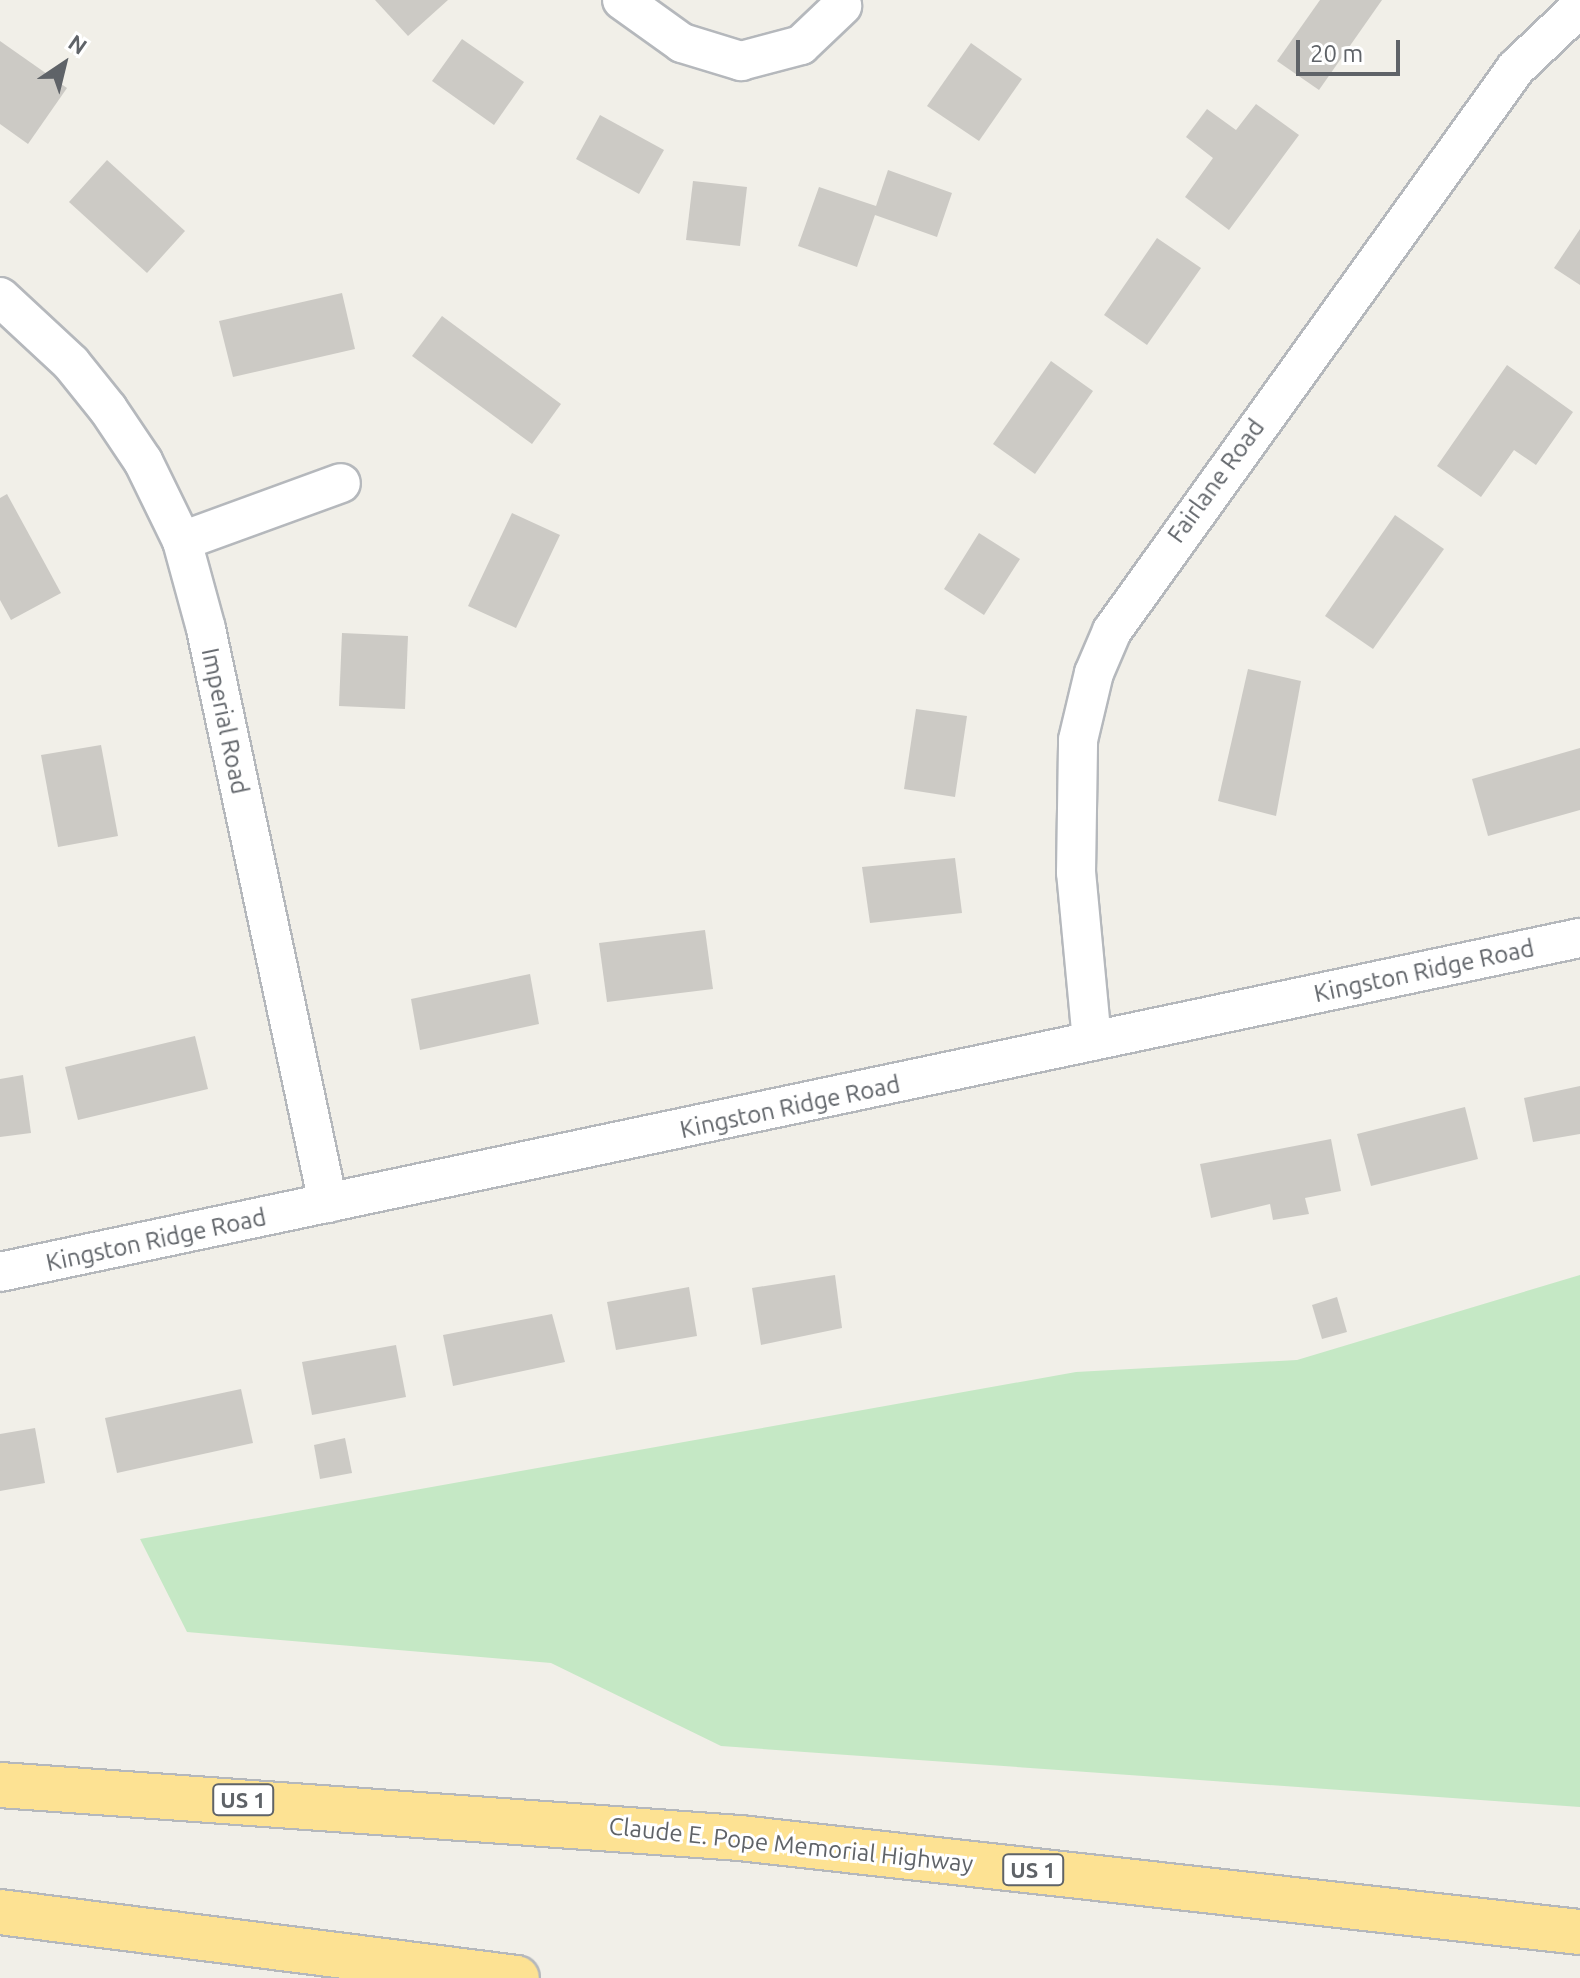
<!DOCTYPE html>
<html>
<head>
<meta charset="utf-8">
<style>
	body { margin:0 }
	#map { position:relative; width:1580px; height:1978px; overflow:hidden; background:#f1efe8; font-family:Ubuntu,sans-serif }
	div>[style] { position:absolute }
	.green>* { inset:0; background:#c5e8c5 }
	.building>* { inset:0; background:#cccac5 }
	.roads { filter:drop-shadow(2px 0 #b5b8bc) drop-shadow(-2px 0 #b5b8bc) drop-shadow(0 2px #b5b8bc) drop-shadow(0 -2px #b5b8bc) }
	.minor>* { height:38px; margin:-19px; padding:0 19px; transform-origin:19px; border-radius:19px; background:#fff }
	.highway>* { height:44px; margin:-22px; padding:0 22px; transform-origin:22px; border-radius:22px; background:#fde293 }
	span { translate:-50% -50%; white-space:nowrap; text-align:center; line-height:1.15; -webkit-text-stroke:6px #fff; paint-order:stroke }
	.shield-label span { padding:2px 6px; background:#fff; border:2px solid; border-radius:6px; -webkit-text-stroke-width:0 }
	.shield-label { font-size:22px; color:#5f6368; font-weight:700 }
	.street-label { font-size:24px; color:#5f6368 }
	.north { position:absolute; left:24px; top:24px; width:80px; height:80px; -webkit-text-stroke:6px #fff; paint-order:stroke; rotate:35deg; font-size:22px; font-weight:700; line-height:32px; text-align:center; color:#5f6368 }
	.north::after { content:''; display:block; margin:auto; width:28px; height:36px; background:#5f6368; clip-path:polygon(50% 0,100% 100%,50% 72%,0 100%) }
	.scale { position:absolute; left:1296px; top:40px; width:104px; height:36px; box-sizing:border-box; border:4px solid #5f6368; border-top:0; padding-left:10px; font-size:24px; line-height:28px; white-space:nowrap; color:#5f6368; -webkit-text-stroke:6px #fff; paint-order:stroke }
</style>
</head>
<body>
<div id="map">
	<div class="green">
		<div style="clip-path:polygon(1580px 1275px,1580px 1807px,721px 1746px,551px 1663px,187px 1632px,140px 1539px,1076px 1372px,1297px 1360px)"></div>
	</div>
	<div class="building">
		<div style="clip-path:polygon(375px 0,448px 0,408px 36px)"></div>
		<div style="clip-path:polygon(1320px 0,1382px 0,1319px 90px,1277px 61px)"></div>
		<div style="clip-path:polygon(462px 39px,524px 82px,494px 125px,432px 81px)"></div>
		<div style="clip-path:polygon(0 41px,67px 88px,28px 144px,0 124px)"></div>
		<div style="clip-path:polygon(971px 43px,1022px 79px,979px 141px,927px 106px)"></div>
		<div style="clip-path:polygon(1256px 104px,1299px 135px,1229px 230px,1185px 197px,1213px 158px,1186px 137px,1207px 109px,1236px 130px)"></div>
		<div style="clip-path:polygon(600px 115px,664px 150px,639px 194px,576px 159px)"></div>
		<div style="clip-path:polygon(107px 160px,185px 231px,147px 273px,69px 202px)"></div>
		<div style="clip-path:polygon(888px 170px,952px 193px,937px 237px,875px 215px,857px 267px,798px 246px,819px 187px,876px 206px)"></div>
		<div style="clip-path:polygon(693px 181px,747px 187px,740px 246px,686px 240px)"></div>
		<div style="clip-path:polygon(1580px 229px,1580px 285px,1554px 268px)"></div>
		<div style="clip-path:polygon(1157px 238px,1201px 268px,1147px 345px,1104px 315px)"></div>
		<div style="clip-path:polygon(342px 293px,355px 349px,233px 377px,219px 321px)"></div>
		<div style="clip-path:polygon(442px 316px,561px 404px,532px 444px,412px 356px)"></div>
		<div style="clip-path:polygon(1051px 361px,1093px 391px,1035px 474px,993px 444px)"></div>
		<div style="clip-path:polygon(1507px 365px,1573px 412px,1536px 465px,1514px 450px,1481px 497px,1437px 466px)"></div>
		<div style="clip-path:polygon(7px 494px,61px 593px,11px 620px,0 600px,0 498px)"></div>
		<div style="clip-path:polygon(512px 513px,560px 535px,516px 628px,468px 606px)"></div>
		<div style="clip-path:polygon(1395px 515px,1444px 549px,1373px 649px,1325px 616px)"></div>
		<div style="clip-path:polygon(979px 533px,1020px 559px,984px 615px,944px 589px)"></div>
		<div style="clip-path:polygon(342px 633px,408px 636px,405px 709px,339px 706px)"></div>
		<div style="clip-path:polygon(1248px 669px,1301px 681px,1276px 816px,1218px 801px)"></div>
		<div style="clip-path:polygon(916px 709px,967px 716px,955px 797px,904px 789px)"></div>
		<div style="clip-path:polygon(101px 745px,118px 836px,58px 847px,41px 755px)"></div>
		<div style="clip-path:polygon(1580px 748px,1580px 810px,1488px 836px,1472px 779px)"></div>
		<div style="clip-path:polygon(955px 858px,962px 913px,870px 923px,862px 867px)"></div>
		<div style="clip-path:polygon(705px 930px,713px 989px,607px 1002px,599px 943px)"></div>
		<div style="clip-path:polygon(530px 974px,539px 1024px,420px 1050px,411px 999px)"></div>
		<div style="clip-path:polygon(195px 1036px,208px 1089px,78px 1120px,65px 1067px)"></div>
		<div style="clip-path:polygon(23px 1075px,31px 1133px,0 1137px,0 1079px)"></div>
		<div style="clip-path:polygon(1580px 1086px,1580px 1134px,1533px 1142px,1524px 1098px)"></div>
		<div style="clip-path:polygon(1465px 1107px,1478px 1159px,1371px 1186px,1357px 1134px)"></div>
		<div style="clip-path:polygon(1331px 1139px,1341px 1191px,1305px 1198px,1309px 1214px,1273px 1220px,1270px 1204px,1211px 1218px,1200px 1164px)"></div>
		<div style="clip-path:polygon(835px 1275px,842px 1328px,761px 1345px,752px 1288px)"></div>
		<div style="clip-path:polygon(689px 1287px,697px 1336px,616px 1350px,607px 1302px)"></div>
		<div style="clip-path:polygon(1337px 1297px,1347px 1332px,1322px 1339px,1312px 1305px)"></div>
		<div style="clip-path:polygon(552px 1314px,565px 1362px,453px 1386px,443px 1335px)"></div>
		<div style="clip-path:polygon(396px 1345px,406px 1397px,312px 1415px,302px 1362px)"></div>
		<div style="clip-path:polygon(241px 1389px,253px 1443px,117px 1473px,105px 1418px)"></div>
		<div style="clip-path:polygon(35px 1428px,45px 1483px,0 1491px,0 1434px)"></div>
		<div style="clip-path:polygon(345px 1438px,352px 1473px,320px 1479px,314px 1445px)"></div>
	</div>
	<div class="roads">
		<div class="minor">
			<div style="left:622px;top:0;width:74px;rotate:35.6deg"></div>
			<div style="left:682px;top:43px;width:62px;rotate:17deg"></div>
			<div style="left:741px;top:61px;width:62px;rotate:-14.9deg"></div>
			<div style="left:801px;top:45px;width:57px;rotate:-43.6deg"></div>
			<div style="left:0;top:297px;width:97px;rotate:42.9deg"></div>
			<div style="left:71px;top:363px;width:59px;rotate:51.2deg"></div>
			<div style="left:108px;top:409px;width:63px;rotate:56.1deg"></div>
			<div style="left:143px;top:461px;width:89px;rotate:64deg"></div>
			<div style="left:182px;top:541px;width:91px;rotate:74.7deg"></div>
			<div style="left:206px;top:629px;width:587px;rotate:78deg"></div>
			<div style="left:182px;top:541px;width:169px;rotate:-20deg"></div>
			<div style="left:1092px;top:1041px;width:169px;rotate:-95.4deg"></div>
			<div style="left:1076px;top:873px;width:133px;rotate:-89.1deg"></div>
			<div style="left:1078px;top:740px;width:69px;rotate:-76.6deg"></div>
			<div style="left:1094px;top:673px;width:46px;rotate:-66.8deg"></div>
			<div style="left:1112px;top:631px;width:693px;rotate:-54.34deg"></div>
			<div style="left:1516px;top:68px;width:88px;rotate:-43.6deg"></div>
			<div style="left:0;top:1272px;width:1615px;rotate:-11.94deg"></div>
		</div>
		<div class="highway">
			<div style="left:0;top:1785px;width:742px;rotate:4.1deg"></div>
			<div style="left:740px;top:1838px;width:845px;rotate:6.39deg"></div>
			<div style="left:0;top:1912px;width:521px;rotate:7.28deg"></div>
		</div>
	</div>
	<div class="shield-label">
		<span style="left:243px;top:1800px">US 1</span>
		<span style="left:1033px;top:1870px">US 1</span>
	</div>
	<div class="street-label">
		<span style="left:1216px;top:481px;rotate:-54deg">Fairlane Road</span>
		<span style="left:225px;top:721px;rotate:78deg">Imperial Road</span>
		<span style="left:1424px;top:971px;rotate:-12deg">Kingston Ridge Road</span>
		<span style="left:790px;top:1107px;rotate:-12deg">Kingston Ridge Road</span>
		<span style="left:156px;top:1240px;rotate:-12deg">Kingston Ridge Road</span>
		<span style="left:791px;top:1845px;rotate:6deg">Claude E. Pope Memorial Highway</span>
	</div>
	<div class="north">N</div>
	<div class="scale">20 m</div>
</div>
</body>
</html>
